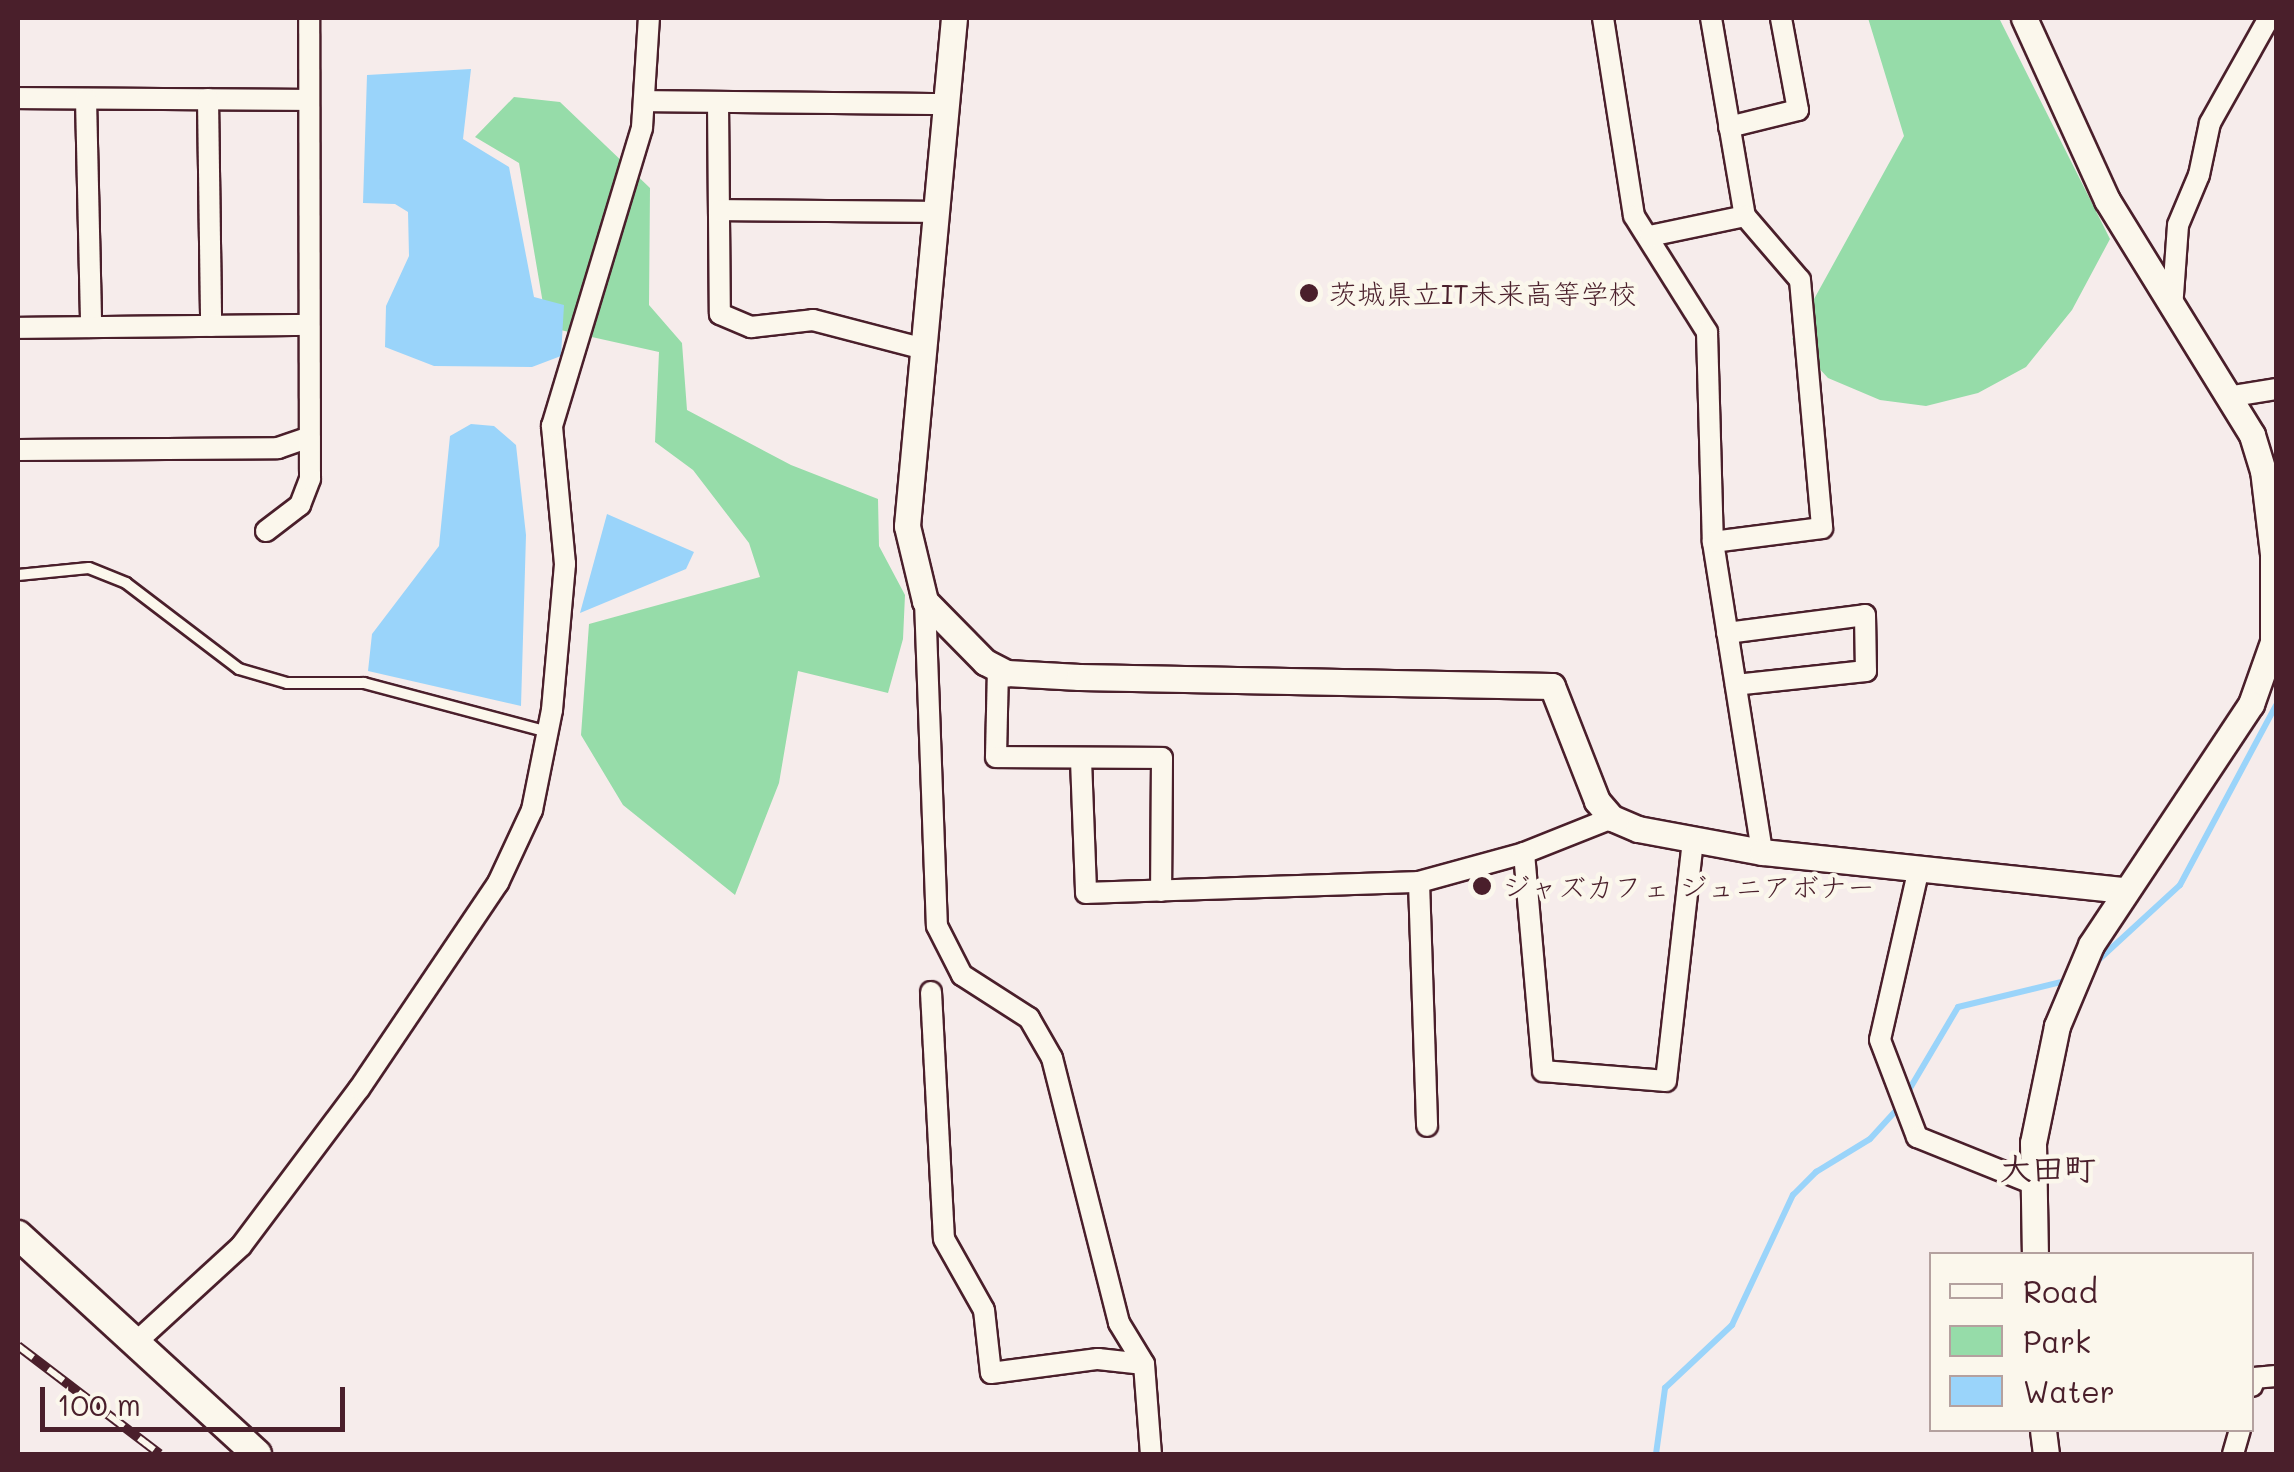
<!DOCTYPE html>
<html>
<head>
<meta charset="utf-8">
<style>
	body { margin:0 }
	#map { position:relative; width:2294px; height:1472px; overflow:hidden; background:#f6eceb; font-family:Mali,"Klee One",sans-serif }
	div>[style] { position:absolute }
	.green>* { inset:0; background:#96dca9 }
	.water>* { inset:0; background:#9ad4fa }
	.stream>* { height:6px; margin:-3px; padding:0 3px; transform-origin:3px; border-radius:3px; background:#9ad4fa }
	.roads { filter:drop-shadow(2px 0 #4a1f2b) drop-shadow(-2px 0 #4a1f2b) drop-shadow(0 2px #4a1f2b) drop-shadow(0 -2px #4a1f2b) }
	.service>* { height:10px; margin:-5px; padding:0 5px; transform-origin:5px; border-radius:5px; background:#fbf7ec }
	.minor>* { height:20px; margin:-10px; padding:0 10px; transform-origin:10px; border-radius:10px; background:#fbf7ec }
	.tertiary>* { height:25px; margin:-12.5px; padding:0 12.5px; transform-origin:12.5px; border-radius:12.5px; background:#fbf7ec }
	.secondary>* { height:28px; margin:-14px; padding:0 14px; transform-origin:14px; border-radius:14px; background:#fbf7ec }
	.rail>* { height:10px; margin-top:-5px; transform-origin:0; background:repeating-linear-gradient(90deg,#fbf7ec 0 19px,#4a1f2b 0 38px); box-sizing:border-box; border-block:2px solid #4a1f2b }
	.dots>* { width:28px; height:28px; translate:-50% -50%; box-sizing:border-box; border:5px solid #fbf7ec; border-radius:50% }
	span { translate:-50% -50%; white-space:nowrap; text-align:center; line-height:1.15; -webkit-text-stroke:9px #fbf7ec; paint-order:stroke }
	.poi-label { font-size:28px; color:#4a1f2b }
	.left { translate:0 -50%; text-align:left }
	.quarter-label { font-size:32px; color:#4a1f2b; font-weight:700 }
	.frame { position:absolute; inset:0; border:20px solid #4a1f2b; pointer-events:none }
	.legend { position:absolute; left:1929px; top:1252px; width:325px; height:180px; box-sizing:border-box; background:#fbf7ec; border:2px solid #b4a19f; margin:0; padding:12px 18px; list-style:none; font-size:30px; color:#4a1f2b }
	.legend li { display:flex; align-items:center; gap:20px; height:50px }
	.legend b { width:50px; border:2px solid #b4a19f }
	.scale { position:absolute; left:40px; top:1387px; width:305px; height:45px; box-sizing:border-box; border:5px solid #4a1f2b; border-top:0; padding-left:12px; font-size:30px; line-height:35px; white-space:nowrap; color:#4a1f2b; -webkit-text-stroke:8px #fbf7ec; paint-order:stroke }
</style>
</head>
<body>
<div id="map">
	<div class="green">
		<div style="clip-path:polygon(1868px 18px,1999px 18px,2110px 239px,2072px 310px,2026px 367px,1978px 393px,1926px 406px,1880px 400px,1828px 378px,1792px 339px,1904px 136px)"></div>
		<div style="clip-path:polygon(514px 97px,560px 102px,650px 188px,649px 305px,682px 343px,687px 410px,791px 465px,878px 499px,879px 546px,905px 595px,903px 639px,888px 693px,798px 671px,779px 783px,735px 895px,623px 805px,581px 735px,589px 624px,760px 577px,749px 543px,693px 470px,655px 442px,659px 352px,547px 327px,519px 163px,475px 137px)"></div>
	</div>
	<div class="water">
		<div style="clip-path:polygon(471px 69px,463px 139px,509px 167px,534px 297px,564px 305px,561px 356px,532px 367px,434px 366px,385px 347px,386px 306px,409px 256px,408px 212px,395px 204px,363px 203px,367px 75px)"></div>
		<div style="clip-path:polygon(471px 424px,494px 426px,516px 445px,526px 535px,521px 706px,368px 671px,372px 634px,439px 546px,450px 436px)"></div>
		<div style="clip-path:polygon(607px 514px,694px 552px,686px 569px,580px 613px)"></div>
	</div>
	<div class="stream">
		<div style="left:2093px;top:965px;width:118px;rotate:-42.6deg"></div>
		<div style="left:2180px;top:885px;width:204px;rotate:-61.9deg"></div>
		<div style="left:1906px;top:1095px;width:102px;rotate:-59.4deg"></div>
		<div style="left:1958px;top:1007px;width:115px;rotate:-13.6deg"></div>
		<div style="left:1656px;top:1454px;width:67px;rotate:-82.2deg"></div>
		<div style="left:1665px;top:1388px;width:92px;rotate:-43.2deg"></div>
		<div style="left:1732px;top:1325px;width:144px;rotate:-64.9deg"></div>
		<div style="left:1793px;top:1195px;width:33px;rotate:-45deg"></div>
		<div style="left:1816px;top:1172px;width:63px;rotate:-31.4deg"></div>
		<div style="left:1870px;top:1139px;width:45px;rotate:-47.7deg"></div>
	</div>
	<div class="roads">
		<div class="service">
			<div style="left:18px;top:575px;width:71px;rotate:-5.6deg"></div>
			<div style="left:89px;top:568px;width:40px;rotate:22deg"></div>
			<div style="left:126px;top:583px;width:142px;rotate:37.3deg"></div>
			<div style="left:239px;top:669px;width:50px;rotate:16.3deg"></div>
			<div style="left:287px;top:683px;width:77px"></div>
			<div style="left:364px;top:683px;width:187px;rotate:14.9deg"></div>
		</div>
		<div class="minor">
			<div style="left:1603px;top:18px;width:200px;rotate:81.1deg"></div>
			<div style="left:1634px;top:216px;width:137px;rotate:57.8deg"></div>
			<div style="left:1707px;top:332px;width:210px;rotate:88.4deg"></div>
			<div style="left:1713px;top:542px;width:314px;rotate:81deg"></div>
			<div style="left:1711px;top:18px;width:201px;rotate:80.3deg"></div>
			<div style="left:1745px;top:216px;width:84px;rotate:49.3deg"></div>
			<div style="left:1800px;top:280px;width:249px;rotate:84.9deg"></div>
			<div style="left:1822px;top:528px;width:110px;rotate:172.7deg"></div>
			<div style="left:18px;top:98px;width:290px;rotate:0.4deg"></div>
			<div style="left:86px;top:99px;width:228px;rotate:88.7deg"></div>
			<div style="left:208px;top:99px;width:227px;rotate:89.2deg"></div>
			<div style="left:644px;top:101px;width:303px;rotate:0.6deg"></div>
			<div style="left:718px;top:102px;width:212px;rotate:89.5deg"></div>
			<div style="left:720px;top:314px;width:34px;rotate:23deg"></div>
			<div style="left:751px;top:327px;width:62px;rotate:-6.4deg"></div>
			<div style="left:813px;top:320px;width:115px;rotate:14.6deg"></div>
			<div style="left:1729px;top:127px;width:71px;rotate:-13.8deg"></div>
			<div style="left:1798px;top:110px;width:94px;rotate:-100.5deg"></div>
			<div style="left:719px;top:210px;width:217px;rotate:0.5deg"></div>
			<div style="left:1650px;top:236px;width:97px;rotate:-11.9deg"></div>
			<div style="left:2172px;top:309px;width:84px;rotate:-85.9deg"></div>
			<div style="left:2178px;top:225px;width:54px;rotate:-67.2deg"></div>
			<div style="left:2199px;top:175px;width:53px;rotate:-78.1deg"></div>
			<div style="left:2210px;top:123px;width:120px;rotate:-60.7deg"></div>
			<div style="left:18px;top:328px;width:290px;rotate:-0.6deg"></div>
			<div style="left:2233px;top:396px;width:44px;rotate:-9.2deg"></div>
			<div style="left:18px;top:450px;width:260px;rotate:-0.4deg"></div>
			<div style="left:278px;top:448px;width:31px;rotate:-19deg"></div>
			<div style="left:266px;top:531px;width:43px;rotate:-37.4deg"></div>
			<div style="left:300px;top:505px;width:28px;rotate:-69deg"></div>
			<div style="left:310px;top:479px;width:461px;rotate:-90.1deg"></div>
			<div style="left:925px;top:601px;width:325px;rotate:87.9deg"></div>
			<div style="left:937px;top:926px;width:55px;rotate:63deg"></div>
			<div style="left:962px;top:975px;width:80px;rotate:32.7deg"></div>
			<div style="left:1029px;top:1018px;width:46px;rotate:60.1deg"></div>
			<div style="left:1052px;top:1058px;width:273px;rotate:75.8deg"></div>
			<div style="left:1119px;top:1323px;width:48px;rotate:58.6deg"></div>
			<div style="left:1144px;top:1364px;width:90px;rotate:85.6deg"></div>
			<div style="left:1727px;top:633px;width:139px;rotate:-7.4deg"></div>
			<div style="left:1865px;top:615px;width:56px;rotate:89deg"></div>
			<div style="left:1866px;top:671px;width:131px;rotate:173.9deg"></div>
			<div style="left:998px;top:668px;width:89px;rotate:91.3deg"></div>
			<div style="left:996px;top:757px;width:166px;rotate:0.3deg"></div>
			<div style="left:1162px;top:758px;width:133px;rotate:90.4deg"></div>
			<div style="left:1081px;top:760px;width:133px;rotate:87.8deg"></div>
			<div style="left:1086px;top:893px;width:333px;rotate:-1.9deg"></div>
			<div style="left:1419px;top:882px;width:109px;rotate:-15.4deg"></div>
			<div style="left:1524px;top:853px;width:95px;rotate:-21.7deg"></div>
			<div style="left:1524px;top:853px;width:219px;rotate:85deg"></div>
			<div style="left:1543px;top:1071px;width:123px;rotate:4.6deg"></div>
			<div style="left:1666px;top:1081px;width:244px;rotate:-83.6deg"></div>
			<div style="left:1919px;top:868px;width:176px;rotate:102.8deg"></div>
			<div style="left:1880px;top:1040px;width:104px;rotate:69.1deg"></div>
			<div style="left:1917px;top:1137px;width:126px;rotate:21.9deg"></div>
			<div style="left:1419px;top:882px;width:244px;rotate:88.1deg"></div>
			<div style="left:931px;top:992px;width:247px;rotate:87deg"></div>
			<div style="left:944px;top:1239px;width:81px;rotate:60.6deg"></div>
			<div style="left:984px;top:1310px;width:63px;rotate:83.7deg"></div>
			<div style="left:991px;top:1373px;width:108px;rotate:-7.5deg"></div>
			<div style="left:1098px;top:1359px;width:46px;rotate:6.2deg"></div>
			<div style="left:134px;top:1344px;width:145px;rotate:-42.5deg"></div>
			<div style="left:241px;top:1246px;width:196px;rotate:-53.1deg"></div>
			<div style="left:359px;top:1089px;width:249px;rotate:-56deg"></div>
			<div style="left:498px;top:883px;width:81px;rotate:-65deg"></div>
			<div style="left:532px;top:810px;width:102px;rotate:-78.7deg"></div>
			<div style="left:552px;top:710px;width:147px;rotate:-84.9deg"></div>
			<div style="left:565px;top:564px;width:139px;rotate:-95.4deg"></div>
			<div style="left:552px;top:426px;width:311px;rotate:-73.2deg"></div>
			<div style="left:642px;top:128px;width:110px;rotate:-86.4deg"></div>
			<div style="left:2252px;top:1386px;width:8px;rotate:-76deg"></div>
			<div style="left:2254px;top:1378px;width:22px;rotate:-5deg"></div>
			<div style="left:2233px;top:1454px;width:25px;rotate:-74deg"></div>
		</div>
		<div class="tertiary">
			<div style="left:954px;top:18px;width:510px;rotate:95.29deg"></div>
			<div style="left:907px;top:526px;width:77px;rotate:76.5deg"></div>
			<div style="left:925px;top:601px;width:86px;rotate:45.5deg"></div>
			<div style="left:985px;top:662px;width:25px;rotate:27deg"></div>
			<div style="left:1007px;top:673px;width:72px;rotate:3.2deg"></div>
			<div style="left:1079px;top:677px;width:473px;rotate:1.1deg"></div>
			<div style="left:1552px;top:686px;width:123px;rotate:68.6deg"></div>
			<div style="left:1597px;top:801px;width:23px;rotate:49deg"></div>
			<div style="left:1612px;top:818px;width:28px;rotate:23deg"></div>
			<div style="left:1638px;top:829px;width:126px;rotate:10.5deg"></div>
			<div style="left:1762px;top:852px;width:366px;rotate:6deg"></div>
			<div style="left:2024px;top:18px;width:200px;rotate:65.5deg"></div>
			<div style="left:2107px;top:200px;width:276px;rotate:58.3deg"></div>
			<div style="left:2252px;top:435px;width:37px;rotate:73deg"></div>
			<div style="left:2263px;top:470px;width:85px;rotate:83.2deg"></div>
			<div style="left:2273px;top:554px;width:88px;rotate:90deg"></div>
			<div style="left:2273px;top:642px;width:66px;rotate:109.5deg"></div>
			<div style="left:2251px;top:704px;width:289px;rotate:123.6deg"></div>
			<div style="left:2091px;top:945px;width:88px;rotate:112.8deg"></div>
			<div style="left:2057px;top:1026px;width:119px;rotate:101.6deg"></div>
			<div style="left:2033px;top:1143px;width:111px;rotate:89deg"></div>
			<div style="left:2043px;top:1430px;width:24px;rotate:83deg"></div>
		</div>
		<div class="secondary">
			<div style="left:18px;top:1235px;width:324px;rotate:42.5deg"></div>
		</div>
	</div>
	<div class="rail">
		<div style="left:18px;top:1346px;width:178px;rotate:37.3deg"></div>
	</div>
	<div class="dots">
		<div style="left:1309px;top:293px;background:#4a1f2b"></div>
		<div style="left:1482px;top:886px;background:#4a1f2b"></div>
	</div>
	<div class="poi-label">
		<span class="left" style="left:1329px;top:293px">茨城県立IT未来高等学校</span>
		<span class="left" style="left:1502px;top:886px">ジャズカフェ ジュニアボナー</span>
	</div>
	<div class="quarter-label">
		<span style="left:2048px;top:1167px">大田町</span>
	</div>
	<div class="frame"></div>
	<ul class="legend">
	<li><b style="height:12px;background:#fbf7ec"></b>Road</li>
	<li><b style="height:28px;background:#96dca9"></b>Park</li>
	<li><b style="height:28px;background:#9ad4fa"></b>Water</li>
	</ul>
	<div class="scale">100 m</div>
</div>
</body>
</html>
